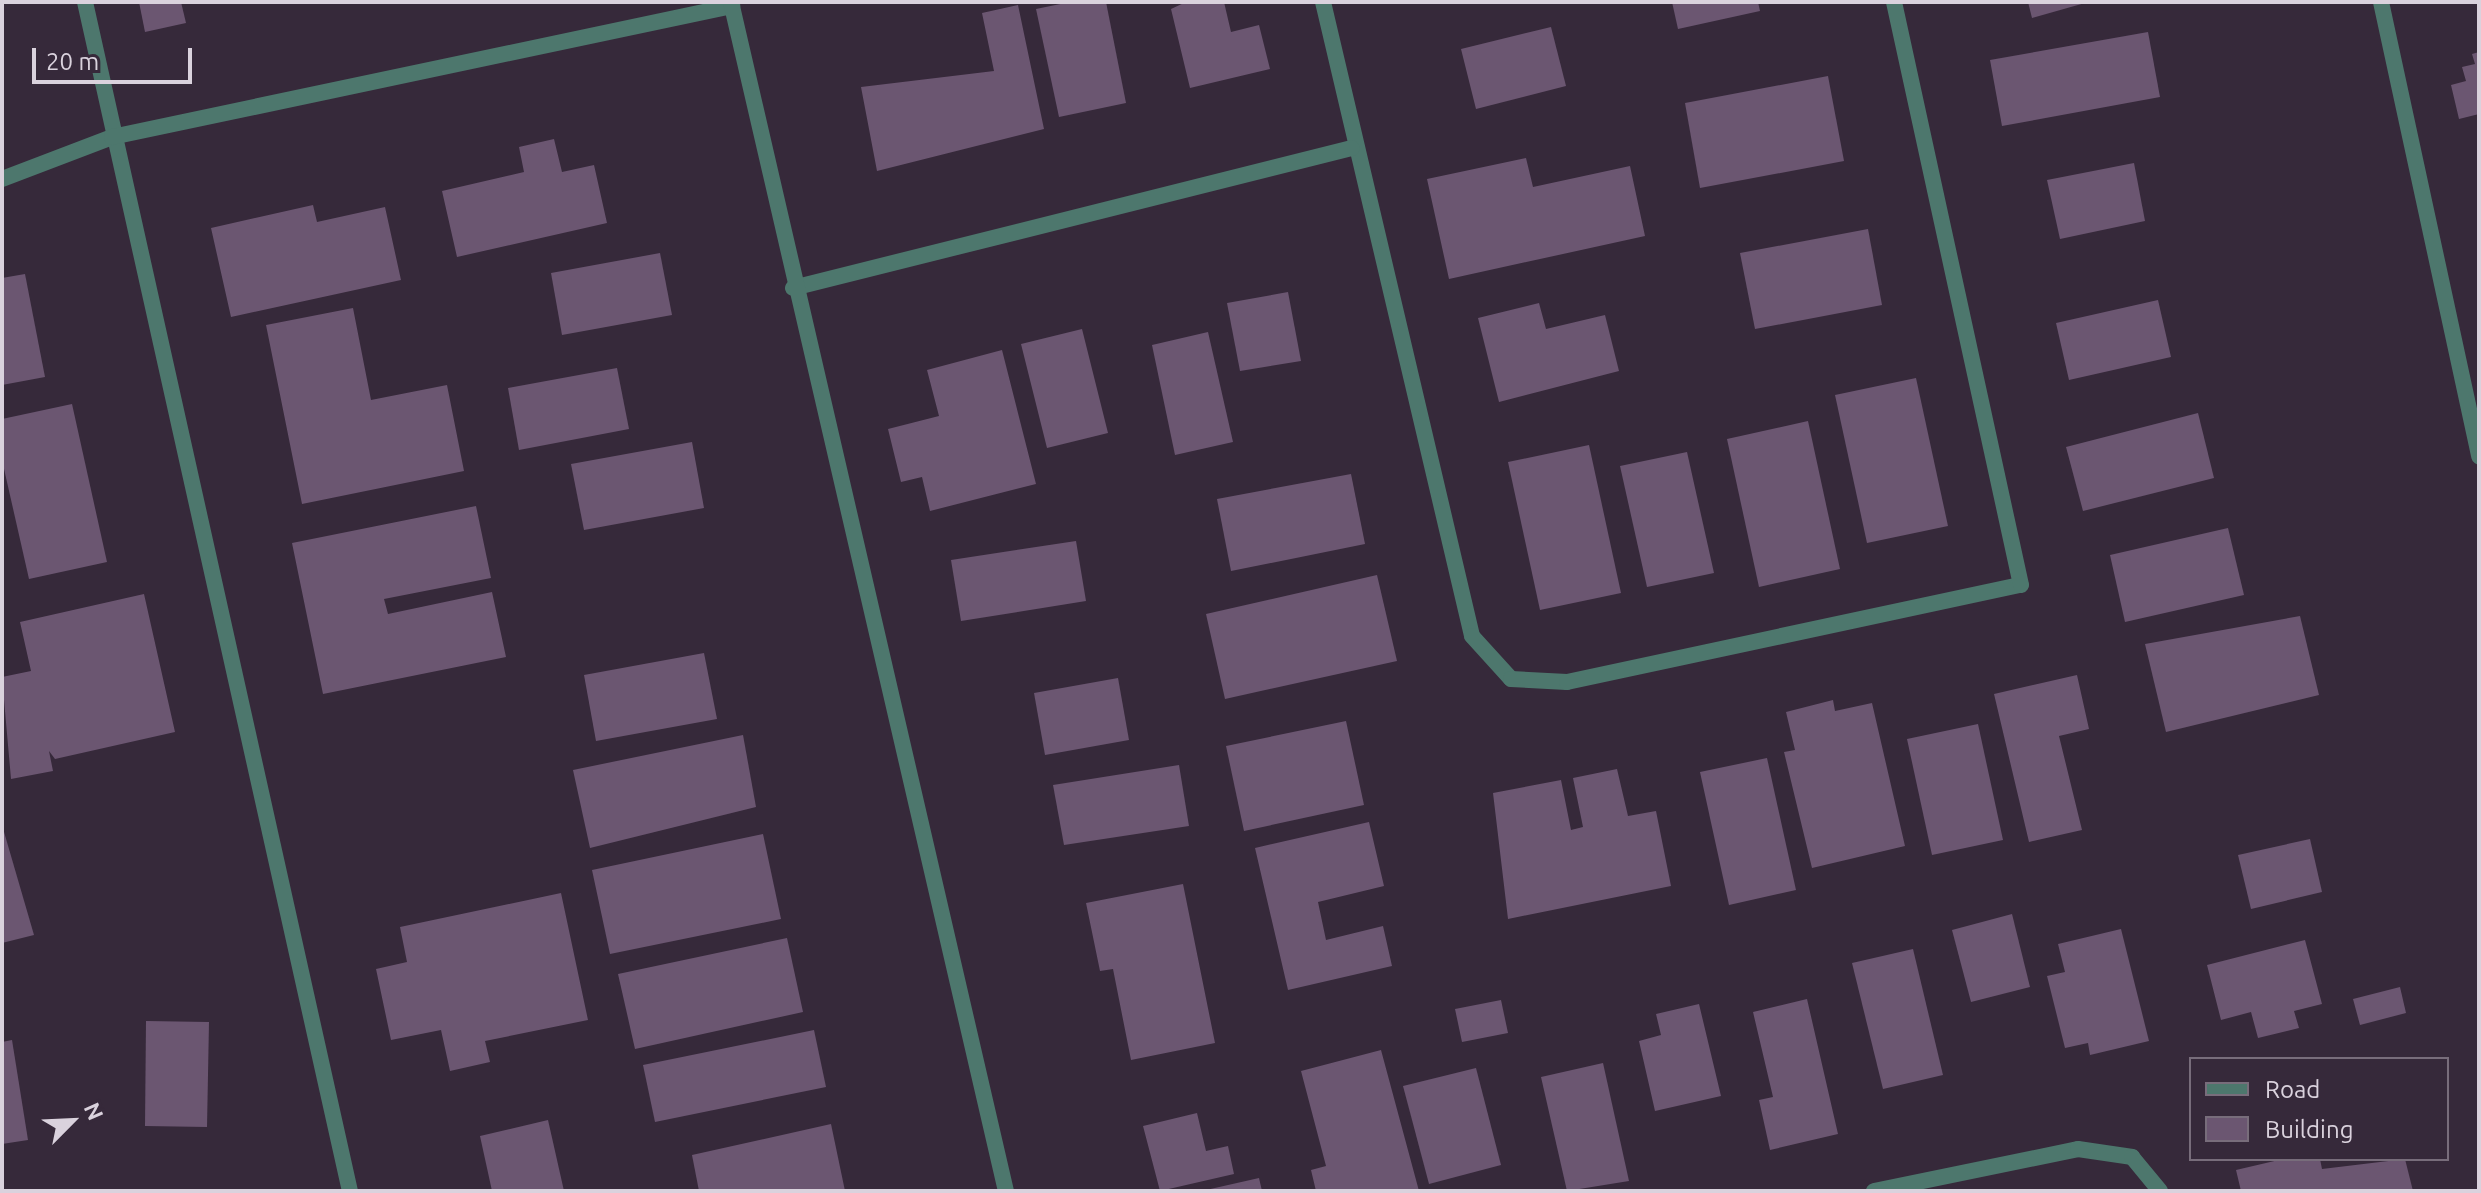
<!DOCTYPE html>
<html>
<head>
<meta charset="utf-8">
<style>
	body { margin:0 }
	#map { position:relative; width:2481px; height:1193px; overflow:hidden; background:#36293a; font-family:Ubuntu,sans-serif }
	div>[style] { position:absolute }
	.building>* { inset:0; background:#6b5671 }
	.minor>* { height:16px; margin:-8px; padding:0 8px; transform-origin:8px; border-radius:8px; background:#4d776d }
	.tertiary>* { height:16px; margin:-8px; padding:0 8px; transform-origin:8px; border-radius:8px; background:#4d776d }
	span { translate:-50% -50%; white-space:nowrap; text-align:center; line-height:1.15; -webkit-text-stroke:6px #36293a; paint-order:stroke }
	.frame { position:absolute; inset:0; border:4px solid #dad2dd; pointer-events:none }
	.legend { position:absolute; left:2189px; top:1057px; width:260px; height:104px; box-sizing:border-box; background:#36293a; border:2px solid #786d7b; margin:0; padding:10px 14px; list-style:none; font-size:24px; color:#dad2dd }
	.legend li { display:flex; align-items:center; gap:16px; height:40px }
	.legend b { width:40px; border:2px solid #786d7b }
	.north { position:absolute; left:32px; top:1081px; width:80px; height:80px; -webkit-text-stroke:6px #36293a; paint-order:stroke; rotate:66deg; font-size:22px; font-weight:700; line-height:32px; text-align:center; color:#dad2dd }
	.north::after { content:''; display:block; margin:auto; width:28px; height:36px; background:#dad2dd; clip-path:polygon(50% 0,100% 100%,50% 72%,0 100%) }
	.scale { position:absolute; left:32px; top:48px; width:160px; height:36px; box-sizing:border-box; border:4px solid #dad2dd; border-top:0; padding-left:10px; font-size:24px; line-height:28px; white-space:nowrap; color:#dad2dd; -webkit-text-stroke:6px #36293a; paint-order:stroke }
</style>
</head>
<body>
<div id="map">
	<div class="building">
		<div style="clip-path:polygon(139px 2px,181px 2px,186px 23px,145px 32px)"></div>
		<div style="clip-path:polygon(1070px 2px,1106px 2px,1126px 103px,1059px 117px,1036px 9px)"></div>
		<div style="clip-path:polygon(1186px 2px,1224px 2px,1231px 32px,1259px 25px,1270px 69px,1190px 88px,1171px 9px)"></div>
		<div style="clip-path:polygon(1672px 2px,1758px 2px,1760px 11px,1678px 29px)"></div>
		<div style="clip-path:polygon(2028px 2px,2085px 2px,2085px 3px,2032px 18px)"></div>
		<div style="clip-path:polygon(1018px 5px,1044px 129px,877px 171px,861px 87px,994px 71px,982px 13px)"></div>
		<div style="clip-path:polygon(1551px 27px,1566px 86px,1476px 109px,1461px 49px)"></div>
		<div style="clip-path:polygon(2148px 32px,2160px 97px,2002px 126px,1990px 60px)"></div>
		<div style="clip-path:polygon(2479px 52px,2479px 114px,2459px 119px,2451px 85px,2466px 81px,2462px 67px,2475px 64px,2472px 54px)"></div>
		<div style="clip-path:polygon(1828px 76px,1844px 161px,1700px 188px,1685px 103px)"></div>
		<div style="clip-path:polygon(554px 139px,562px 172px,594px 165px,607px 223px,457px 257px,442px 191px,524px 172px,519px 147px)"></div>
		<div style="clip-path:polygon(1526px 158px,1533px 187px,1630px 166px,1645px 236px,1449px 279px,1427px 179px)"></div>
		<div style="clip-path:polygon(2134px 163px,2145px 221px,2060px 239px,2047px 180px)"></div>
		<div style="clip-path:polygon(313px 205px,317px 222px,385px 207px,401px 280px,231px 317px,211px 228px)"></div>
		<div style="clip-path:polygon(1868px 229px,1882px 305px,1755px 329px,1740px 253px)"></div>
		<div style="clip-path:polygon(660px 253px,672px 315px,562px 335px,551px 273px)"></div>
		<div style="clip-path:polygon(25px 274px,45px 377px,2px 385px,2px 278px)"></div>
		<div style="clip-path:polygon(1288px 292px,1301px 361px,1240px 371px,1227px 303px)"></div>
		<div style="clip-path:polygon(2158px 300px,2171px 357px,2069px 380px,2056px 323px)"></div>
		<div style="clip-path:polygon(1539px 303px,1546px 329px,1605px 315px,1619px 371px,1499px 402px,1478px 318px)"></div>
		<div style="clip-path:polygon(353px 308px,371px 400px,447px 385px,464px 471px,302px 504px,266px 325px)"></div>
		<div style="clip-path:polygon(1082px 329px,1108px 433px,1047px 448px,1021px 344px)"></div>
		<div style="clip-path:polygon(1208px 332px,1233px 442px,1175px 455px,1152px 345px)"></div>
		<div style="clip-path:polygon(1002px 350px,1036px 484px,930px 511px,922px 477px,901px 482px,888px 429px,939px 416px,927px 370px)"></div>
		<div style="clip-path:polygon(617px 368px,629px 429px,519px 450px,508px 388px)"></div>
		<div style="clip-path:polygon(1916px 378px,1948px 526px,1867px 543px,1835px 395px)"></div>
		<div style="clip-path:polygon(72px 404px,107px 562px,29px 579px,2px 460px,2px 419px)"></div>
		<div style="clip-path:polygon(2198px 413px,2214px 478px,2083px 511px,2066px 447px)"></div>
		<div style="clip-path:polygon(1808px 421px,1840px 569px,1759px 587px,1727px 439px)"></div>
		<div style="clip-path:polygon(692px 442px,704px 508px,584px 530px,571px 464px)"></div>
		<div style="clip-path:polygon(1589px 445px,1621px 593px,1540px 610px,1508px 462px)"></div>
		<div style="clip-path:polygon(1687px 452px,1714px 573px,1647px 587px,1620px 466px)"></div>
		<div style="clip-path:polygon(1351px 474px,1365px 544px,1231px 571px,1217px 499px)"></div>
		<div style="clip-path:polygon(476px 506px,491px 578px,384px 599px,388px 614px,492px 592px,506px 657px,323px 694px,292px 543px)"></div>
		<div style="clip-path:polygon(2228px 528px,2244px 595px,2125px 622px,2110px 555px)"></div>
		<div style="clip-path:polygon(1076px 541px,1086px 601px,961px 621px,951px 560px)"></div>
		<div style="clip-path:polygon(1377px 575px,1397px 661px,1225px 699px,1206px 614px)"></div>
		<div style="clip-path:polygon(144px 594px,175px 732px,55px 759px,49px 751px,53px 771px,11px 779px,2px 677px,31px 671px,20px 622px)"></div>
		<div style="clip-path:polygon(2300px 616px,2319px 695px,2166px 732px,2145px 644px)"></div>
		<div style="clip-path:polygon(704px 653px,717px 719px,596px 741px,584px 675px)"></div>
		<div style="clip-path:polygon(2077px 675px,2089px 729px,2059px 736px,2082px 830px,2029px 842px,1994px 694px)"></div>
		<div style="clip-path:polygon(1118px 678px,1129px 740px,1045px 755px,1034px 693px)"></div>
		<div style="clip-path:polygon(1833px 700px,1835px 711px,1872px 703px,1905px 846px,1812px 868px,1784px 752px,1795px 750px,1786px 712px)"></div>
		<div style="clip-path:polygon(1346px 721px,1364px 805px,1244px 831px,1226px 746px)"></div>
		<div style="clip-path:polygon(1978px 724px,2003px 840px,1932px 855px,1907px 739px)"></div>
		<div style="clip-path:polygon(743px 735px,756px 807px,590px 848px,573px 770px)"></div>
		<div style="clip-path:polygon(1767px 758px,1796px 890px,1729px 905px,1700px 772px)"></div>
		<div style="clip-path:polygon(1179px 765px,1189px 826px,1064px 845px,1053px 785px)"></div>
		<div style="clip-path:polygon(1617px 769px,1628px 816px,1656px 811px,1671px 886px,1508px 919px,1493px 793px,1561px 780px,1571px 830px,1583px 827px,1573px 778px)"></div>
		<div style="clip-path:polygon(1369px 822px,1384px 886px,1318px 902px,1326px 940px,1383px 926px,1392px 966px,1288px 990px,1255px 848px)"></div>
		<div style="clip-path:polygon(2px 825px,34px 935px,2px 943px)"></div>
		<div style="clip-path:polygon(763px 834px,781px 919px,610px 954px,592px 870px)"></div>
		<div style="clip-path:polygon(2310px 839px,2322px 892px,2251px 909px,2238px 855px)"></div>
		<div style="clip-path:polygon(1183px 884px,1215px 1043px,1131px 1060px,1113px 969px,1100px 971px,1086px 903px)"></div>
		<div style="clip-path:polygon(561px 893px,588px 1020px,485px 1041px,490px 1062px,450px 1071px,441px 1030px,391px 1040px,376px 969px,407px 962px,400px 927px)"></div>
		<div style="clip-path:polygon(2012px 914px,2030px 987px,1971px 1002px,1952px 930px)"></div>
		<div style="clip-path:polygon(2121px 929px,2149px 1041px,2090px 1055px,2088px 1043px,2065px 1048px,2047px 976px,2065px 972px,2058px 944px)"></div>
		<div style="clip-path:polygon(787px 938px,803px 1012px,635px 1049px,618px 974px)"></div>
		<div style="clip-path:polygon(2305px 940px,2322px 1004px,2294px 1011px,2299px 1028px,2258px 1038px,2251px 1012px,2221px 1020px,2207px 965px)"></div>
		<div style="clip-path:polygon(1913px 949px,1943px 1075px,1883px 1089px,1852px 963px)"></div>
		<div style="clip-path:polygon(2400px 987px,2406px 1013px,2360px 1025px,2353px 999px)"></div>
		<div style="clip-path:polygon(1807px 999px,1838px 1134px,1770px 1150px,1759px 1100px,1773px 1097px,1753px 1012px)"></div>
		<div style="clip-path:polygon(1501px 1000px,1508px 1033px,1462px 1042px,1455px 1009px)"></div>
		<div style="clip-path:polygon(1699px 1004px,1721px 1096px,1655px 1111px,1639px 1041px,1661px 1035px,1656px 1014px)"></div>
		<div style="clip-path:polygon(146px 1021px,209px 1022px,207px 1127px,145px 1126px)"></div>
		<div style="clip-path:polygon(814px 1030px,826px 1087px,655px 1122px,643px 1065px)"></div>
		<div style="clip-path:polygon(12px 1040px,28px 1140px,2px 1144px,2px 1042px)"></div>
		<div style="clip-path:polygon(1381px 1050px,1419px 1191px,1316px 1191px,1311px 1170px,1326px 1166px,1301px 1071px)"></div>
		<div style="clip-path:polygon(1603px 1063px,1629px 1181px,1567px 1191px,1541px 1077px)"></div>
		<div style="clip-path:polygon(1476px 1068px,1501px 1165px,1429px 1184px,1403px 1086px)"></div>
		<div style="clip-path:polygon(1197px 1113px,1206px 1151px,1228px 1146px,1234px 1174px,1160px 1191px,1143px 1126px)"></div>
		<div style="clip-path:polygon(548px 1120px,564px 1191px,492px 1191px,480px 1136px)"></div>
		<div style="clip-path:polygon(831px 1124px,845px 1191px,699px 1191px,692px 1155px)"></div>
		<div style="clip-path:polygon(2283px 1159px,2320px 1159px,2322px 1169px,2405px 1159px,2413px 1191px,2241px 1191px,2236px 1170px)"></div>
		<div style="clip-path:polygon(1259px 1178px,1262px 1191px,1207px 1191px,1206px 1190px)"></div>
	</div>
	<div class="minor">
		<div style="left:85px;top:2px;width:1218px;rotate:77.44deg"></div>
		<div style="left:1323px;top:2px;width:651px;rotate:76.77deg"></div>
		<div style="left:1472px;top:636px;width:58px;rotate:47.8deg"></div>
		<div style="left:1511px;top:679px;width:56px;rotate:3.1deg"></div>
		<div style="left:1567px;top:682px;width:464px;rotate:-12.1deg"></div>
		<div style="left:2021px;top:585px;width:597px;rotate:-102.29deg"></div>
		<div style="left:2381px;top:2px;width:465px;rotate:77.8deg"></div>
		<div style="left:2px;top:179px;width:118px;rotate:-20.9deg"></div>
		<div style="left:112px;top:137px;width:634px;rotate:-11.93deg"></div>
		<div style="left:793px;top:288px;width:576px;rotate:-14.06deg"></div>
		<div style="left:1874px;top:1191px;width:208px;rotate:-11.6deg"></div>
		<div style="left:2078px;top:1149px;width:55px;rotate:8.4deg"></div>
		<div style="left:2132px;top:1157px;width:44px;rotate:50.5deg"></div>
	</div>
	<div class="tertiary">
		<div style="left:731px;top:2px;width:1220px;rotate:76.98deg"></div>
	</div>
	<div class="frame"></div>
	<ul class="legend">
	<li><b style="height:10px;background:#4d776d"></b>Road</li>
	<li><b style="height:22px;background:#6b5671"></b>Building</li>
	</ul>
	<div class="north">N</div>
	<div class="scale">20 m</div>
</div>
</body>
</html>
